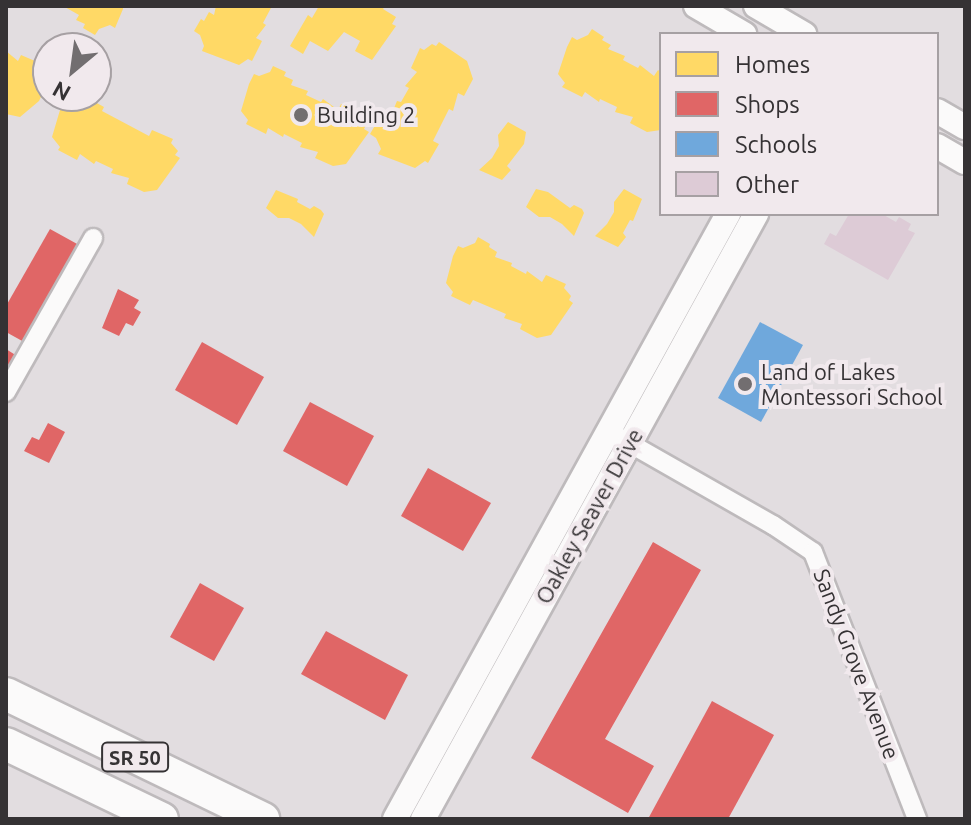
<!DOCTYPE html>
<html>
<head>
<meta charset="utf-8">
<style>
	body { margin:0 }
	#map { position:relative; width:971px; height:825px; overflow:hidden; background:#e2dde0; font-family:Ubuntu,sans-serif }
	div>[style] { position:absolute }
	.homes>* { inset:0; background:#ffd966 }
	.shops>* { inset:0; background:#e06666 }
	.schools>* { inset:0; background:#6fa8dc }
	.building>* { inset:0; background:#ddcbd6 }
	.roads { filter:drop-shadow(2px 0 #bebabc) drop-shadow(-2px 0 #bebabc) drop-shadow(0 2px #bebabc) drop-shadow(0 -2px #bebabc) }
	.street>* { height:18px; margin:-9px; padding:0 9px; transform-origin:9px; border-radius:9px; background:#fbfafa }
	.secondary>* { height:24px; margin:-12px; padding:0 12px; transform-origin:12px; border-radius:12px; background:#fbfafa }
	.highway>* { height:32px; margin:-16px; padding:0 16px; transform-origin:16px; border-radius:16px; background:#fbfafa }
	.dots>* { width:22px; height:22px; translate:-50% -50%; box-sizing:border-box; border:4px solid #f1e9ed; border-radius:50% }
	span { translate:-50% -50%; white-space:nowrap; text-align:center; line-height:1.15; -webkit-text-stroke:8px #f1e9ed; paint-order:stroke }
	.shield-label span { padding:2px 6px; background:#f1e9ed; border:2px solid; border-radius:6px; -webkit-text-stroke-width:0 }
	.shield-label { font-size:20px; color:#353234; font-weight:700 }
	.poi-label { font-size:22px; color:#353234 }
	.left { translate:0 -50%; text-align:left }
	.street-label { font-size:22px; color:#353234 }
	.frame { position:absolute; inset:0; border:8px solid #353234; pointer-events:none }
	.legend { position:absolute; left:659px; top:32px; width:280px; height:184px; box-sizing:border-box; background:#f1e9ed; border:2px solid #a6a0a3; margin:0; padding:10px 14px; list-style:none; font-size:24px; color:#353234 }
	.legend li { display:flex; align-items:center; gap:16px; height:40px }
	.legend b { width:40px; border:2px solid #a6a0a3 }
	.north { position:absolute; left:32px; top:32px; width:80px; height:80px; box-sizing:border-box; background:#f1e9ed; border:2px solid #a6a0a3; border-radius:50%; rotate:209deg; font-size:22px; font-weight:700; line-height:32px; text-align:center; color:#353234 }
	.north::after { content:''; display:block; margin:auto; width:28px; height:36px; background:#726e70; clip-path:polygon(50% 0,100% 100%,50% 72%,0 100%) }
</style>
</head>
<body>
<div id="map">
	<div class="homes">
		<div style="clip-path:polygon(63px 6px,123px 6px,123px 9px,115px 28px,110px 25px,99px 29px,95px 35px,83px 28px,85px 24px,76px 20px,79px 15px)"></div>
		<div style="clip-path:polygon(216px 6px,272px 6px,263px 23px,266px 25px,256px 38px,262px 41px,252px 61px,248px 59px,239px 65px,202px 51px,204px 46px,200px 35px,194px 31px,201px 19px,204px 21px,209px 12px,214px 15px)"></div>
		<div style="clip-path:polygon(319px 6px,385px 6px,383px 9px,396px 17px,392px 24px,396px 26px,372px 60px,355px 51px,360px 41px,344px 32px,328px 51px,310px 41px,303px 54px,290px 46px,308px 15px,312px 18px)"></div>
		<div style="clip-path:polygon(592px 29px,604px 37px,602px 40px,611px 45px,608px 49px,625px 56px,623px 60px,638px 68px,640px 65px,654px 76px,658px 70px,661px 72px,661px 130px,647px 132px,630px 123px,633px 117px,615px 112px,617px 107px,600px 99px,599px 102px,585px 92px,582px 97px,562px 87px,565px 83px,558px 74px,567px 47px,572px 37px,577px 40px,588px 35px)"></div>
		<div style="clip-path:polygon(439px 42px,467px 61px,473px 79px,464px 96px,458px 93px,453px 111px,449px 109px,433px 141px,439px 144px,428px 163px,425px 161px,415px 168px,378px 154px,381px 149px,376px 138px,370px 134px,377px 122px,381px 124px,386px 115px,390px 118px,397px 101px,401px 102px,409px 88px,405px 86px,417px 72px,411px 68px,420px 48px,424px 50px,432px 44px,436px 46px)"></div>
		<div style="clip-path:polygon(6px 51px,18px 61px,21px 55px,42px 64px,40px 68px,44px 70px,48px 82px,39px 101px,20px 117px,6px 114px)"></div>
		<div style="clip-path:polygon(273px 66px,286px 72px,284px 76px,293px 80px,291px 85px,308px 91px,306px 95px,321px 102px,323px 99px,338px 110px,341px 104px,361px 113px,359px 117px,366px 125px,364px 129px,369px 132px,346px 164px,333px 166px,315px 158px,318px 152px,300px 147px,302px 143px,284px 134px,283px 137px,268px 128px,266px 134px,246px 124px,248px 120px,241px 111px,249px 84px,254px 74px,259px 76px,270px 72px)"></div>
		<div style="clip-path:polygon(79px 96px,97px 98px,95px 102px,104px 107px,102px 111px,149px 136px,152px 130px,173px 139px,171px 143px,178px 151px,175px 155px,180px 158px,157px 190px,144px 192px,127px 184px,129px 178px,111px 173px,113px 169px,96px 161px,94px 164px,80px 154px,77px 160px,58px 150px,60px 147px,52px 137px,60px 110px,65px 100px,70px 103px)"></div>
		<div style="clip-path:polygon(508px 122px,526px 132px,524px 144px,507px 166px,511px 170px,502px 180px,479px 170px,492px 158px,499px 146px,498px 135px)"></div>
		<div style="clip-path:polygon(536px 189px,548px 192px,570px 208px,574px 205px,582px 209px,584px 213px,574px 236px,562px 224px,550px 217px,539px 217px,526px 207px)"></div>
		<div style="clip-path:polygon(624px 189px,642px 199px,633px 221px,630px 220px,623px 233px,626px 237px,618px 247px,595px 236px,607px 224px,614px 212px,614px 202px)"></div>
		<div style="clip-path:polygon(276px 190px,298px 199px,297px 202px,310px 209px,314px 206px,321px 210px,324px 214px,314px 237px,301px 224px,289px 218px,278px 218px,266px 208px)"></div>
		<div style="clip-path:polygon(478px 237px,490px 244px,489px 247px,497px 252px,495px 257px,512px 263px,511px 266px,526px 274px,527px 271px,542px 282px,546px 275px,566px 284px,564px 288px,571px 296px,569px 300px,573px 303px,551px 335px,537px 338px,520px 329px,522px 324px,504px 318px,506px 314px,473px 300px,470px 305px,451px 296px,453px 292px,446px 283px,453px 256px,458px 246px,463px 248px,475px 243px)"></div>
	</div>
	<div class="shops">
		<div style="clip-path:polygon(50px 229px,79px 245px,24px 342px,6px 332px,6px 306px)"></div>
		<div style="clip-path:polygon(118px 289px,139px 300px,134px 308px,141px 312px,133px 326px,126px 323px,119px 336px,102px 328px)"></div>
		<div style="clip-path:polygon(202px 342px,264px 377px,237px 425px,175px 390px)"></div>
		<div style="clip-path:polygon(6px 349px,17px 356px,6px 375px)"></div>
		<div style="clip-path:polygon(310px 402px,374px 436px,347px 486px,283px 451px)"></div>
		<div style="clip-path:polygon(48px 423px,65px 432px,49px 463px,24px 451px,32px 437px,39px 440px)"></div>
		<div style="clip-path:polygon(428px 468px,491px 503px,463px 551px,401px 516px)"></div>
		<div style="clip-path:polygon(653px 542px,701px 570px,605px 739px,654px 766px,628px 813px,531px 758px)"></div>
		<div style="clip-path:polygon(200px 583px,244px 608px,214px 661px,170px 637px)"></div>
		<div style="clip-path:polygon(326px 631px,408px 675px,385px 720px,301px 674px)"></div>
		<div style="clip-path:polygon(712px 701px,774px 735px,728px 819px,648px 819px)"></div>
	</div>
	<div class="schools">
		<div style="clip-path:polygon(760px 322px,803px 345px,761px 422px,718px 398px)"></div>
	</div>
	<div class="building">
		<div style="clip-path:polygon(849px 214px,882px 214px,896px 222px,899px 217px,911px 224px,908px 230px,915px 233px,888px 280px,824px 244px,830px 233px,836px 236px)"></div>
	</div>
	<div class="roads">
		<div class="street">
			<div style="left:6px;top:392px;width:177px;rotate:-60.5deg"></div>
			<div style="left:608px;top:431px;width:190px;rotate:29.7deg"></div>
			<div style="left:773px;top:525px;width:48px;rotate:34deg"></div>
			<div style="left:813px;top:552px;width:287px;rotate:68.7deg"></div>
		</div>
		<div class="secondary">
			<div style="left:696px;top:6px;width:56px;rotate:30.3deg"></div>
			<div style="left:756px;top:6px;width:56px;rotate:30.3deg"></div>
			<div style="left:937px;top:111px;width:32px;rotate:30deg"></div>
			<div style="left:937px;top:146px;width:32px;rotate:30deg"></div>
			<div style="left:395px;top:819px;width:691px;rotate:-61.17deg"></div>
			<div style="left:423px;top:819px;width:691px;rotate:-61.17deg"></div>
		</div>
		<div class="highway">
			<div style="left:6px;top:694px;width:286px;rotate:25.9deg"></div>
			<div style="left:6px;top:744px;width:173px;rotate:25.7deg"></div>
		</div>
	</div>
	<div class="dots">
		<div style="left:301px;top:115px;background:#726e70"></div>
		<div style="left:745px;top:384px;background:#726e70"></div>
	</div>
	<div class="shield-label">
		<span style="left:135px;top:757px">SR 50</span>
	</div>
	<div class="poi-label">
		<span class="left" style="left:317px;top:115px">Building 2</span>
		<span class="left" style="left:761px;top:384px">Land of Lakes<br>Montessori School</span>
	</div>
	<div class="street-label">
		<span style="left:589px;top:516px;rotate:-61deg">Oakley Seaver Drive</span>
		<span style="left:857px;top:664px;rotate:69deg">Sandy Grove Avenue</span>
	</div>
	<div class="frame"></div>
	<ul class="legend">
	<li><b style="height:22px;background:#ffd966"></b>Homes</li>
	<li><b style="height:22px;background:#e06666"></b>Shops</li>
	<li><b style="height:22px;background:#6fa8dc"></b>Schools</li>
	<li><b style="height:22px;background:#ddcbd6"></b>Other</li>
	</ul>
	<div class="north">N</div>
</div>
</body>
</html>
